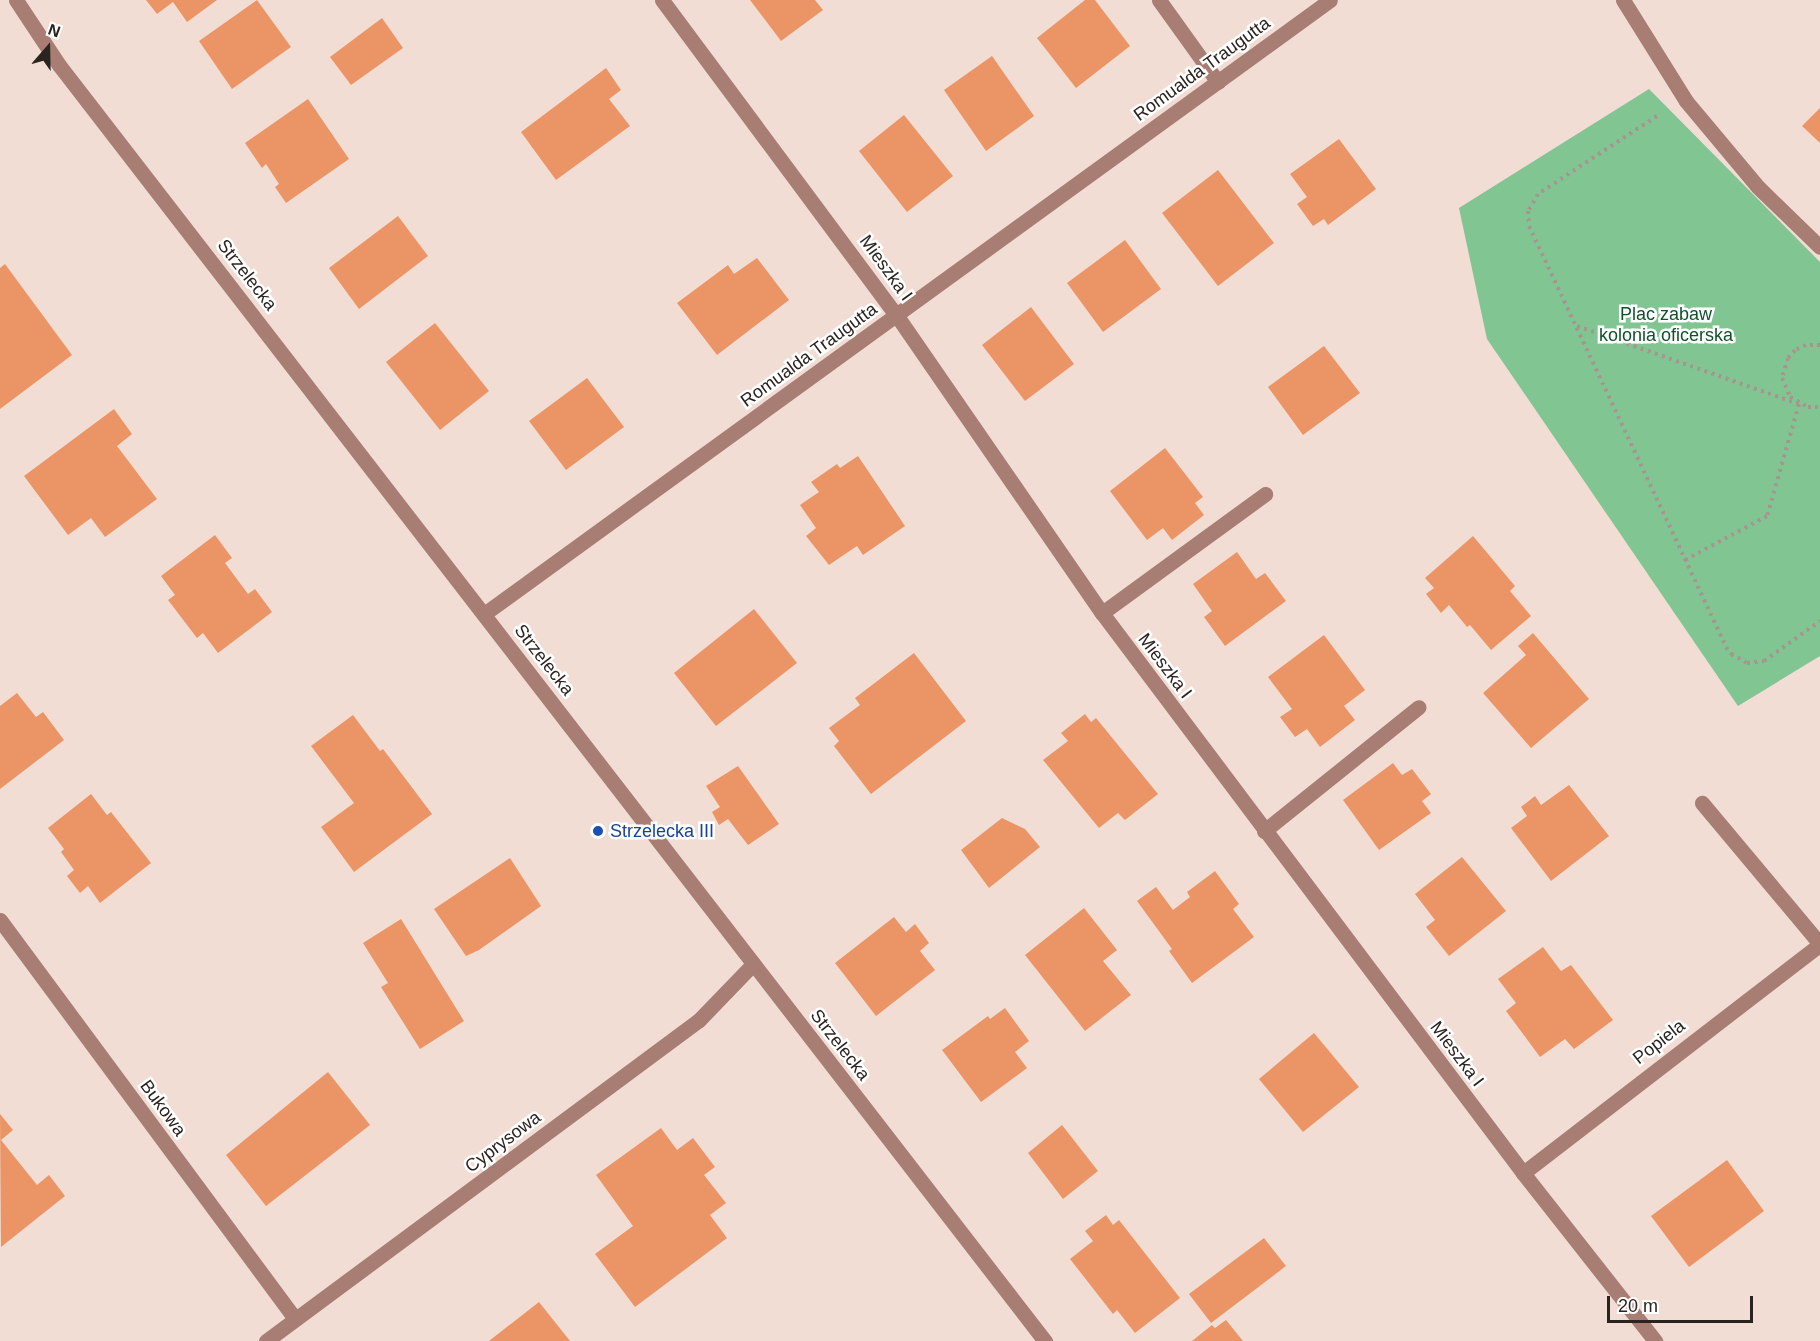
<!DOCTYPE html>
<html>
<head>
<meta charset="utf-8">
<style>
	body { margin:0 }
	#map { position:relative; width:1820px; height:1341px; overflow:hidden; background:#f1ddd3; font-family:Helvetica,sans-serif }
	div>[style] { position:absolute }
	.green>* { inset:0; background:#80c592 }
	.building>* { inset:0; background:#eb9566 }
	.path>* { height:4px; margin-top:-2px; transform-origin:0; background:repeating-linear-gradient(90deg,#a5968e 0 3px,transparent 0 7.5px) }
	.minor>* { height:15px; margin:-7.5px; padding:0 7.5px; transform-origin:7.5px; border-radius:7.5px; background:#a77d74 }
	.dots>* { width:16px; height:16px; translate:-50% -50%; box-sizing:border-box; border:3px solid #fff; border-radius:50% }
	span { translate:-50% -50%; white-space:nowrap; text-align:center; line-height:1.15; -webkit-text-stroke:5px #fff; paint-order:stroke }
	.street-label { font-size:18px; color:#2a231f }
	.park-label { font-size:18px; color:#11512a }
	.transit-label { font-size:18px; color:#164399 }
	.left { translate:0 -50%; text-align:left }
	.north { position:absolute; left:18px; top:18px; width:60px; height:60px; -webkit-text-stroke:4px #fff; paint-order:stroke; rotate:20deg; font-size:16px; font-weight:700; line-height:24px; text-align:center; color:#2a231f }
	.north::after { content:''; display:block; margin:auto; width:21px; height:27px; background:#2a231f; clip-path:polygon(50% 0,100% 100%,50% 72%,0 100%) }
	.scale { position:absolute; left:1607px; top:1296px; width:146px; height:27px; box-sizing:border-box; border:3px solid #2a231f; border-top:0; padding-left:8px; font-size:18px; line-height:21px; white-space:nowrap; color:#2a231f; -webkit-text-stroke:4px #fff; paint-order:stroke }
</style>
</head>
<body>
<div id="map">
	<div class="green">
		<div style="clip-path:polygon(1649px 89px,1820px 262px,1820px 656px,1738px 706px,1487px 339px,1459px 208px)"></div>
	</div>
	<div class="building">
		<div style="clip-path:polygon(146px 0,217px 0,187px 22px,173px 2px,157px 14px)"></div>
		<div style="clip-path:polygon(257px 0,291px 47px,232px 89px,199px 41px)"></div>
		<div style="clip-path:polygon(750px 0,815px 0,823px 10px,781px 41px)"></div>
		<div style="clip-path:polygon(1085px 0,1095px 0,1130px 46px,1076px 88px,1037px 38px)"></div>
		<div style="clip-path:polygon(382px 18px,403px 48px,351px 85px,330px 57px)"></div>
		<div style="clip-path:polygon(992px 56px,1034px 116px,986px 151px,944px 90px)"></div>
		<div style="clip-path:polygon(606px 68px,621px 90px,609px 99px,630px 126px,556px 180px,521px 132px)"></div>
		<div style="clip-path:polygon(308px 99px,349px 159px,286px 203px,275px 187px,279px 184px,266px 164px,262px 168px,245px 143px)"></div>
		<div style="clip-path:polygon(1820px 108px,1820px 143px,1802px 126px)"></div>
		<div style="clip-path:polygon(904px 115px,953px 176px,907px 212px,859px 151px)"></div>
		<div style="clip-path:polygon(1339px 139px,1376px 189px,1328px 225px,1324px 219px,1313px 226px,1297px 204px,1307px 197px,1290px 174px)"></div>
		<div style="clip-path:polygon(1218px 170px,1274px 243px,1218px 286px,1162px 213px)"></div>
		<div style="clip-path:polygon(398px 216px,428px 256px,359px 309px,329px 268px)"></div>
		<div style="clip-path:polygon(1125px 240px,1161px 289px,1103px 332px,1067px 283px)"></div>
		<div style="clip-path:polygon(757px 258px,789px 300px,717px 355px,677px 303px,728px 265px,734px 274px)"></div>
		<div style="clip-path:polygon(5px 264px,72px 355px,0 409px,0 268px)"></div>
		<div style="clip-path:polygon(1031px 307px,1074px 364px,1025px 401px,982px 345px)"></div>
		<div style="clip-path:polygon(435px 323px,489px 391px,440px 430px,386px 362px)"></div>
		<div style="clip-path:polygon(1324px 346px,1360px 393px,1303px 435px,1268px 387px)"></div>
		<div style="clip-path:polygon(587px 378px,624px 427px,566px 470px,529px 421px)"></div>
		<div style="clip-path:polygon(114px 409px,132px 434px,117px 446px,157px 499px,105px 537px,91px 518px,68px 535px,24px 476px)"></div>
		<div style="clip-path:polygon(1165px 448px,1203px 497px,1195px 503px,1204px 515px,1172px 540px,1163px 528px,1147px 540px,1110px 491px)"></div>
		<div style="clip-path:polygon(858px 456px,905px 526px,863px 555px,857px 546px,829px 565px,806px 536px,816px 528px,800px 505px,819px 492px,811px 482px,837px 464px,840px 468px)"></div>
		<div style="clip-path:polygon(215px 535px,232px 558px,225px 563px,248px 594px,255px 589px,272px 612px,218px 653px,203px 633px,197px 638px,168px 600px,175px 595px,161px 576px)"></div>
		<div style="clip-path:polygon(1473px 536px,1515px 586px,1510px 591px,1531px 616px,1491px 650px,1470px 625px,1467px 627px,1449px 605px,1441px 613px,1426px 594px,1434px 588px,1425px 578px)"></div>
		<div style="clip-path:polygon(1237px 552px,1256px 579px,1265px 573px,1286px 601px,1225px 646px,1204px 617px,1212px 611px,1193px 584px)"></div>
		<div style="clip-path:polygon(754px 609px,797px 663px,716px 726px,674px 673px)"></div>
		<div style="clip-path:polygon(1533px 633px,1589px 699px,1531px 748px,1483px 693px,1526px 655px,1518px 646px)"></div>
		<div style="clip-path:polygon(1324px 635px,1365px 690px,1344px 706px,1355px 720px,1320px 747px,1307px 729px,1295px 737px,1280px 717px,1292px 709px,1268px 677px)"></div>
		<div style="clip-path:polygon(914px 653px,966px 721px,871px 794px,834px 746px,839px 741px,829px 728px,860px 705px,855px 698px)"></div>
		<div style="clip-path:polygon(17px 693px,36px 717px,43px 712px,64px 740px,0 789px,0 706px)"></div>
		<div style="clip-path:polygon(1085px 714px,1091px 722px,1096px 718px,1158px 794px,1125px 820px,1118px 813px,1099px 828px,1043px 760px,1068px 741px,1061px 733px)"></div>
		<div style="clip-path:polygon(353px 715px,380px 751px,383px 749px,432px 814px,354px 872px,321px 827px,354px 803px,311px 746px)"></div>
		<div style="clip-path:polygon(1393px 763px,1402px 775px,1412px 769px,1431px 794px,1422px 801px,1431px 813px,1379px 850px,1343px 800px)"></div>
		<div style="clip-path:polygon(738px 766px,779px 824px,748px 845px,728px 819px,719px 825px,712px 812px,720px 807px,706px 786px)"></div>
		<div style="clip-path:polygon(1569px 785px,1609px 836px,1551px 881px,1511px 828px,1527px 816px,1521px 807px,1535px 796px,1541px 805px)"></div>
		<div style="clip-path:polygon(91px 794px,107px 815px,111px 812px,151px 863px,100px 903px,88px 886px,80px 893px,67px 876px,74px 870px,61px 852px,64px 849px,48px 828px)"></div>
		<div style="clip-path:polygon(1002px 818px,1025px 829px,1040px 847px,989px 888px,961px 850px)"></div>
		<div style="clip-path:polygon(1462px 857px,1506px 911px,1449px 956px,1426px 927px,1435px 920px,1415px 894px)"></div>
		<div style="clip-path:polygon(510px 858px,541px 906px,479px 950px,466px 956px,434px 909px)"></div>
		<div style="clip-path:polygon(1215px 871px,1239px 904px,1233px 909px,1254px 937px,1192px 983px,1169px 951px,1172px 949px,1137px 901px,1156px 887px,1173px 910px,1190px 897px,1187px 892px)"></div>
		<div style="clip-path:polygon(1084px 908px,1117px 950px,1103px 961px,1131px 995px,1085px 1031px,1025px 955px)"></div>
		<div style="clip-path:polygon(894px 917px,906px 932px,915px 924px,929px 943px,920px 951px,935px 970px,876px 1016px,835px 963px)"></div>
		<div style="clip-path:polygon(401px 919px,464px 1021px,420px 1049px,381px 987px,388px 983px,363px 943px)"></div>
		<div style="clip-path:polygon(1543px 947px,1561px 971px,1571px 965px,1613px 1020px,1574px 1049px,1565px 1039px,1540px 1057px,1506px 1011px,1516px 1003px,1498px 979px)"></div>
		<div style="clip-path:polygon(1005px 1008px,1029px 1041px,1015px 1052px,1027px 1068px,981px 1102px,942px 1050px,988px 1016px,990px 1019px)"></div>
		<div style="clip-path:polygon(1314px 1033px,1359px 1087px,1303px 1132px,1259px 1079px)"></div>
		<div style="clip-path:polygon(328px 1072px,370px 1125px,266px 1206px,226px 1155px)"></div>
		<div style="clip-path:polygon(0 1114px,13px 1130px,1px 1140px,37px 1185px,49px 1175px,65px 1196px,1px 1247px)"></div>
		<div style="clip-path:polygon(1062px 1125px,1098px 1171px,1063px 1199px,1028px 1153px)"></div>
		<div style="clip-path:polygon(661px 1128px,677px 1150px,693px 1138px,715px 1167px,704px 1175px,726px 1203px,710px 1215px,727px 1238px,635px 1307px,595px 1254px,633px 1226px,596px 1175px)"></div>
		<div style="clip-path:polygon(1727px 1160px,1764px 1211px,1689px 1267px,1651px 1216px)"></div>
		<div style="clip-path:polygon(1106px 1215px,1113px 1225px,1119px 1220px,1180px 1298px,1135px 1333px,1117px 1310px,1113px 1314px,1070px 1259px,1093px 1241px,1085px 1231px)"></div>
		<div style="clip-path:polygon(1264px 1238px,1286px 1266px,1211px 1323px,1189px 1294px)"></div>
		<div style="clip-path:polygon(539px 1302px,570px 1341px,489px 1341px)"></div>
		<div style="clip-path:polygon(1226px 1320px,1243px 1341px,1192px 1341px,1212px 1325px,1215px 1328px)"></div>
	</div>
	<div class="path">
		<div style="left:1657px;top:116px;width:142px;rotate:146.8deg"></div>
		<div style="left:1538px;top:194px;width:20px;rotate:120deg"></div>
		<div style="left:1528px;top:211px;width:15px;rotate:86deg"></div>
		<div style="left:1529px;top:226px;width:465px;rotate:64.9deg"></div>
		<div style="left:1726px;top:647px;width:9px;rotate:54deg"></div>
		<div style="left:1731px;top:654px;width:18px;rotate:29deg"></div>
		<div style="left:1747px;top:663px;width:17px;rotate:-7deg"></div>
		<div style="left:1764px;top:661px;width:69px;rotate:-35.5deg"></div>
		<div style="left:1577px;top:326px;width:235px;rotate:19.4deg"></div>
		<div style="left:1799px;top:404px;width:116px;rotate:105.9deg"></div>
		<div style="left:1767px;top:516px;width:93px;rotate:151.8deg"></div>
		<div style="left:1820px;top:345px;width:14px;rotate:180deg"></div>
		<div style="left:1806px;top:345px;width:12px;rotate:156deg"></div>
		<div style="left:1795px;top:350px;width:11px;rotate:131deg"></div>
		<div style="left:1788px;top:358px;width:21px;rotate:107deg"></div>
		<div style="left:1782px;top:378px;width:21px;rotate:67deg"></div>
		<div style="left:1790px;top:397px;width:21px;rotate:29deg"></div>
		<div style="left:1808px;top:407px;width:12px"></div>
	</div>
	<div class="minor">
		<div style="left:16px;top:0;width:78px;rotate:56.5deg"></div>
		<div style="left:59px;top:65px;width:1613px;rotate:52.31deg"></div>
		<div style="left:662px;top:0;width:394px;rotate:53.4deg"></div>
		<div style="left:897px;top:316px;width:361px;rotate:55.4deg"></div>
		<div style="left:1102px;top:613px;width:701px;rotate:53.06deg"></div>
		<div style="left:1523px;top:1173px;width:214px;rotate:51.8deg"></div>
		<div style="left:1159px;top:0;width:101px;rotate:54.3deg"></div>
		<div style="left:1623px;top:0;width:119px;rotate:58deg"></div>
		<div style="left:1686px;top:101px;width:112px;rotate:50.1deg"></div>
		<div style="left:1758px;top:187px;width:86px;rotate:44.1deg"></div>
		<div style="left:1102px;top:613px;width:202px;rotate:-36.1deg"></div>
		<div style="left:484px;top:614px;width:1045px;rotate:-35.97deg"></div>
		<div style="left:1264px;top:831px;width:198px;rotate:-38.7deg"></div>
		<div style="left:0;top:920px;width:496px;rotate:53.5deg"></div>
		<div style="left:1523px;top:1173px;width:375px;rotate:-37.6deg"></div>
		<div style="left:1820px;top:944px;width:184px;rotate:-129.9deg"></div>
		<div style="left:266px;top:1341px;width:539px;rotate:-36.55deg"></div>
		<div style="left:699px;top:1020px;width:78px;rotate:-46deg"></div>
	</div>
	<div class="dots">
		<div style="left:598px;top:831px;background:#1a4fb4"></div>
	</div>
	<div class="street-label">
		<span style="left:1202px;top:69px;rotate:-36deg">Romualda Traugutta</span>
		<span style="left:886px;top:268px;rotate:54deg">Mieszka I</span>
		<span style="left:247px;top:275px;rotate:52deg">Strzelecka</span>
		<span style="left:809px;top:355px;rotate:-36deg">Romualda Traugutta</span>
		<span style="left:544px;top:660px;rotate:52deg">Strzelecka</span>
		<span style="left:1165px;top:666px;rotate:53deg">Mieszka I</span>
		<span style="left:1659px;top:1042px;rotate:-38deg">Popiela</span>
		<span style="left:840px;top:1045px;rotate:52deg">Strzelecka</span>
		<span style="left:1457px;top:1054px;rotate:53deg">Mieszka I</span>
		<span style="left:163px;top:1108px;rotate:54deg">Bukowa</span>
		<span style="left:503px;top:1142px;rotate:-37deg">Cyprysowa</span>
	</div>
	<div class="park-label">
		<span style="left:1666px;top:325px">Plac zabaw<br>kolonia oficerska</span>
	</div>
	<div class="transit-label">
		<span class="left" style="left:610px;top:831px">Strzelecka III</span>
	</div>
	<div class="north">N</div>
	<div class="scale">20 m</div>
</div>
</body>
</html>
